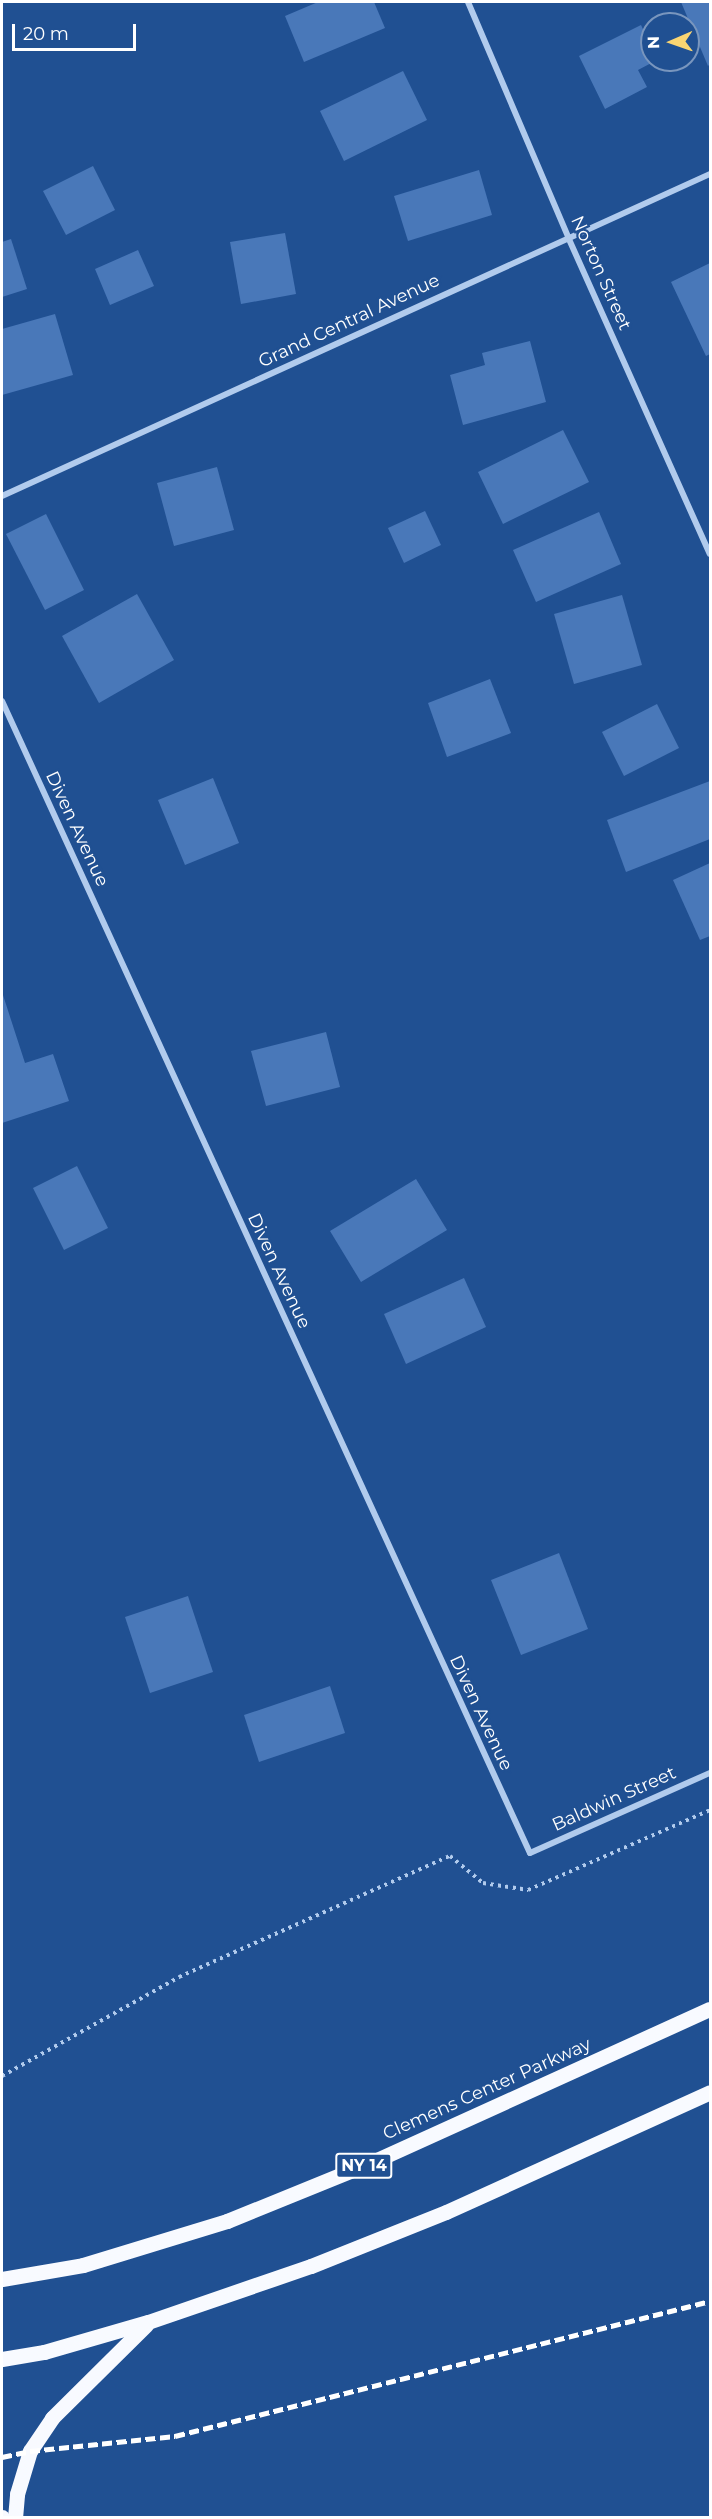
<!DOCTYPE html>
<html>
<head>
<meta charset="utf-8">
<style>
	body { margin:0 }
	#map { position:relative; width:712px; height:2519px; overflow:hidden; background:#205092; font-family:Montserrat,sans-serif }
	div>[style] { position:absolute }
	.building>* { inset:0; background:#4978b9 }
	.path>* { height:4px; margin-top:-2px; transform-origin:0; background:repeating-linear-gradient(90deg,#b1cbed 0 3px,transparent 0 7.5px) }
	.minor>* { height:6px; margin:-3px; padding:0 3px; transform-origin:3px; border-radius:3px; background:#b1cbed }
	.primary>* { height:15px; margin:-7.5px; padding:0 7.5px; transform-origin:7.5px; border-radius:7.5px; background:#f8faff }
	.rail>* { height:4.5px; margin-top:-2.25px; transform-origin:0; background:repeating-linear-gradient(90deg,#fff 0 10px,transparent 0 14.5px) }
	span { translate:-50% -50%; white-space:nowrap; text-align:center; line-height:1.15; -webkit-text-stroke:4.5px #205092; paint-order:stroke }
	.shield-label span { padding:2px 4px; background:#205092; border:2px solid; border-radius:4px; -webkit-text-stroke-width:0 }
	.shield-label { font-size:16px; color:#fff; font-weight:700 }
	.street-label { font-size:18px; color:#fff }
	.frame { position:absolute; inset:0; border:3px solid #fff; pointer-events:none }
	.north { position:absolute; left:640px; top:12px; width:60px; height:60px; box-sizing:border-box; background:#205092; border:2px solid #7996be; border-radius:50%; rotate:268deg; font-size:16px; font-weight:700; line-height:24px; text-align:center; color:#fff }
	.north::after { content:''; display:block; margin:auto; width:21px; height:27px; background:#fad572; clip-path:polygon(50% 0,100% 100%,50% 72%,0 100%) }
	.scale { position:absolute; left:12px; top:24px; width:124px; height:27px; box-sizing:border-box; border:3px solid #fff; border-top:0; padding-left:8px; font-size:18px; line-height:21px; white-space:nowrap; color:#fff; -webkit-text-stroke:4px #205092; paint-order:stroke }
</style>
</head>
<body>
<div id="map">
	<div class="building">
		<div style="clip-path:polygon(318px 2px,374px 2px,385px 28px,304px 62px,285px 16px)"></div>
		<div style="clip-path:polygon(681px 2px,710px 2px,710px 64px,708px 66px)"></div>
		<div style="clip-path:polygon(641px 25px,652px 48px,652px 60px,657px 60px,638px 70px,647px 87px,605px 109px,579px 56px)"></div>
		<div style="clip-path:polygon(403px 71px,427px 120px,344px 161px,320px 111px)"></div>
		<div style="clip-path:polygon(93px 166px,115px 210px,66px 235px,43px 191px)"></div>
		<div style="clip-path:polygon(479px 170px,492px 215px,408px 241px,394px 196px)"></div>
		<div style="clip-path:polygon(285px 233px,296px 294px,241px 304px,230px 242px)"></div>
		<div style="clip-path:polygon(11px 239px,27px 289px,2px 297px,2px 242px)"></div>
		<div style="clip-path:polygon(138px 250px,154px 286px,110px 305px,95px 269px)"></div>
		<div style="clip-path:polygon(710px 263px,710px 354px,706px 356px,671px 282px)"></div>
		<div style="clip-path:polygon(55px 314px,73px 375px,2px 395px,2px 329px)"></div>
		<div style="clip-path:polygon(530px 341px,546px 402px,463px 425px,450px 375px,485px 365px,482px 353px)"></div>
		<div style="clip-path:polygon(563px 430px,589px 482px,503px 524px,478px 472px)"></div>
		<div style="clip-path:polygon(217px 467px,234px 530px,174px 546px,157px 483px)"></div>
		<div style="clip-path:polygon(425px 511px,441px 545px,404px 563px,388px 528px)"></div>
		<div style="clip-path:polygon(599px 512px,621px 564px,536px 602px,513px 550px)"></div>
		<div style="clip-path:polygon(46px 514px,84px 590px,45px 610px,6px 534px)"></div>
		<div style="clip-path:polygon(137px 594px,174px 660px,99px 703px,62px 636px)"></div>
		<div style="clip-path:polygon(622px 595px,642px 665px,574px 684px,554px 614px)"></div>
		<div style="clip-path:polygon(490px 679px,511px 733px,447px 757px,428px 703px)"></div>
		<div style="clip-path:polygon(657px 704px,679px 748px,624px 776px,602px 732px)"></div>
		<div style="clip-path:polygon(213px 778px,239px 843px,185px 865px,158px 800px)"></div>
		<div style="clip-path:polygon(710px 781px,710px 839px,626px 872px,607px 820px)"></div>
		<div style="clip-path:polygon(710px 863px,710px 936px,700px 940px,673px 880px)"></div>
		<div style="clip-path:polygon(2px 992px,25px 1063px,53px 1054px,69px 1101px,2px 1123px)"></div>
		<div style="clip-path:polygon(326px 1032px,340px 1087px,266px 1106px,251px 1051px)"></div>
		<div style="clip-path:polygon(77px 1166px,108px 1228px,64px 1250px,33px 1188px)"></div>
		<div style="clip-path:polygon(416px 1179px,447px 1230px,361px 1282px,330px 1231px)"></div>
		<div style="clip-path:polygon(464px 1278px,486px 1327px,406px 1364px,384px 1314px)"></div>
		<div style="clip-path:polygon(559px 1553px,588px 1629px,521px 1655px,491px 1580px)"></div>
		<div style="clip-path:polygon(188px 1596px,213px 1672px,150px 1693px,125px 1617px)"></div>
		<div style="clip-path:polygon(330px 1686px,345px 1733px,259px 1762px,244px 1715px)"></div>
	</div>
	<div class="path">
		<div style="left:2px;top:2076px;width:203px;rotate:-29.2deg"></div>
		<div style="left:179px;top:1977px;width:297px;rotate:-24.1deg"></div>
		<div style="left:450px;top:1856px;width:43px;rotate:39.3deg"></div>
		<div style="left:483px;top:1883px;width:46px;rotate:8.8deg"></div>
		<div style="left:528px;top:1890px;width:199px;rotate:-23.7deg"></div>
	</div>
	<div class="minor">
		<div style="left:468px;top:2px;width:255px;rotate:66.9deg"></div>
		<div style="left:568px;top:237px;width:347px;rotate:65.9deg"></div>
		<div style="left:2px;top:496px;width:778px;rotate:-24.46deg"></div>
		<div style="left:2px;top:701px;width:1267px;rotate:65.38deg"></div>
		<div style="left:530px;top:1853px;width:197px;rotate:-24deg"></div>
	</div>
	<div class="primary">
		<div style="left:2px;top:2279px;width:82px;rotate:-9.8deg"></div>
		<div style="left:83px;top:2265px;width:151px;rotate:-17deg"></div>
		<div style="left:227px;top:2221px;width:154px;rotate:-22.1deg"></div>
		<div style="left:370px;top:2163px;width:373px;rotate:-24.4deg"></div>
		<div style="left:2px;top:2359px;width:43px;rotate:-9.5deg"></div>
		<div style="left:44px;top:2352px;width:108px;rotate:-16.1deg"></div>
		<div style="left:148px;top:2322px;width:172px;rotate:-19deg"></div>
		<div style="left:311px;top:2266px;width:145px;rotate:-21.8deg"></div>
		<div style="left:446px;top:2212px;width:290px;rotate:-24.4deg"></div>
		<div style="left:2px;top:2517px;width:1px;rotate:90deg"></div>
		<div style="left:15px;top:2518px;width:24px;rotate:-85deg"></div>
		<div style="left:17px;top:2494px;width:45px;rotate:-73.2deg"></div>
		<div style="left:30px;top:2451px;width:40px;rotate:-56deg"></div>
		<div style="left:52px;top:2418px;width:132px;rotate:-44.7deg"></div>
	</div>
	<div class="rail">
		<div style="left:2px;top:2457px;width:29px;rotate:-12deg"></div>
		<div style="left:30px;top:2451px;width:146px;rotate:-5.9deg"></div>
		<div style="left:175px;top:2436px;width:552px;rotate:-14.16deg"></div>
	</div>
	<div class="shield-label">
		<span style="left:364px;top:2166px">NY 14</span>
	</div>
	<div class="street-label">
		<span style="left:601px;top:273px;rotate:66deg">Norton Street</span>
		<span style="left:349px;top:321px;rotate:-25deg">Grand Central Avenue</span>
		<span style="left:77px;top:829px;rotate:65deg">Diven Avenue</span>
		<span style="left:279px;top:1271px;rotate:65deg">Diven Avenue</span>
		<span style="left:481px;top:1713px;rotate:65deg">Diven Avenue</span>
		<span style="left:614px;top:1799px;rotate:-24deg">Baldwin Street</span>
		<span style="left:487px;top:2089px;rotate:-24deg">Clemens Center Parkway</span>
	</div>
	<div class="frame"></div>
	<div class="north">N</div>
	<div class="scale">20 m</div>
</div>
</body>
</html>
